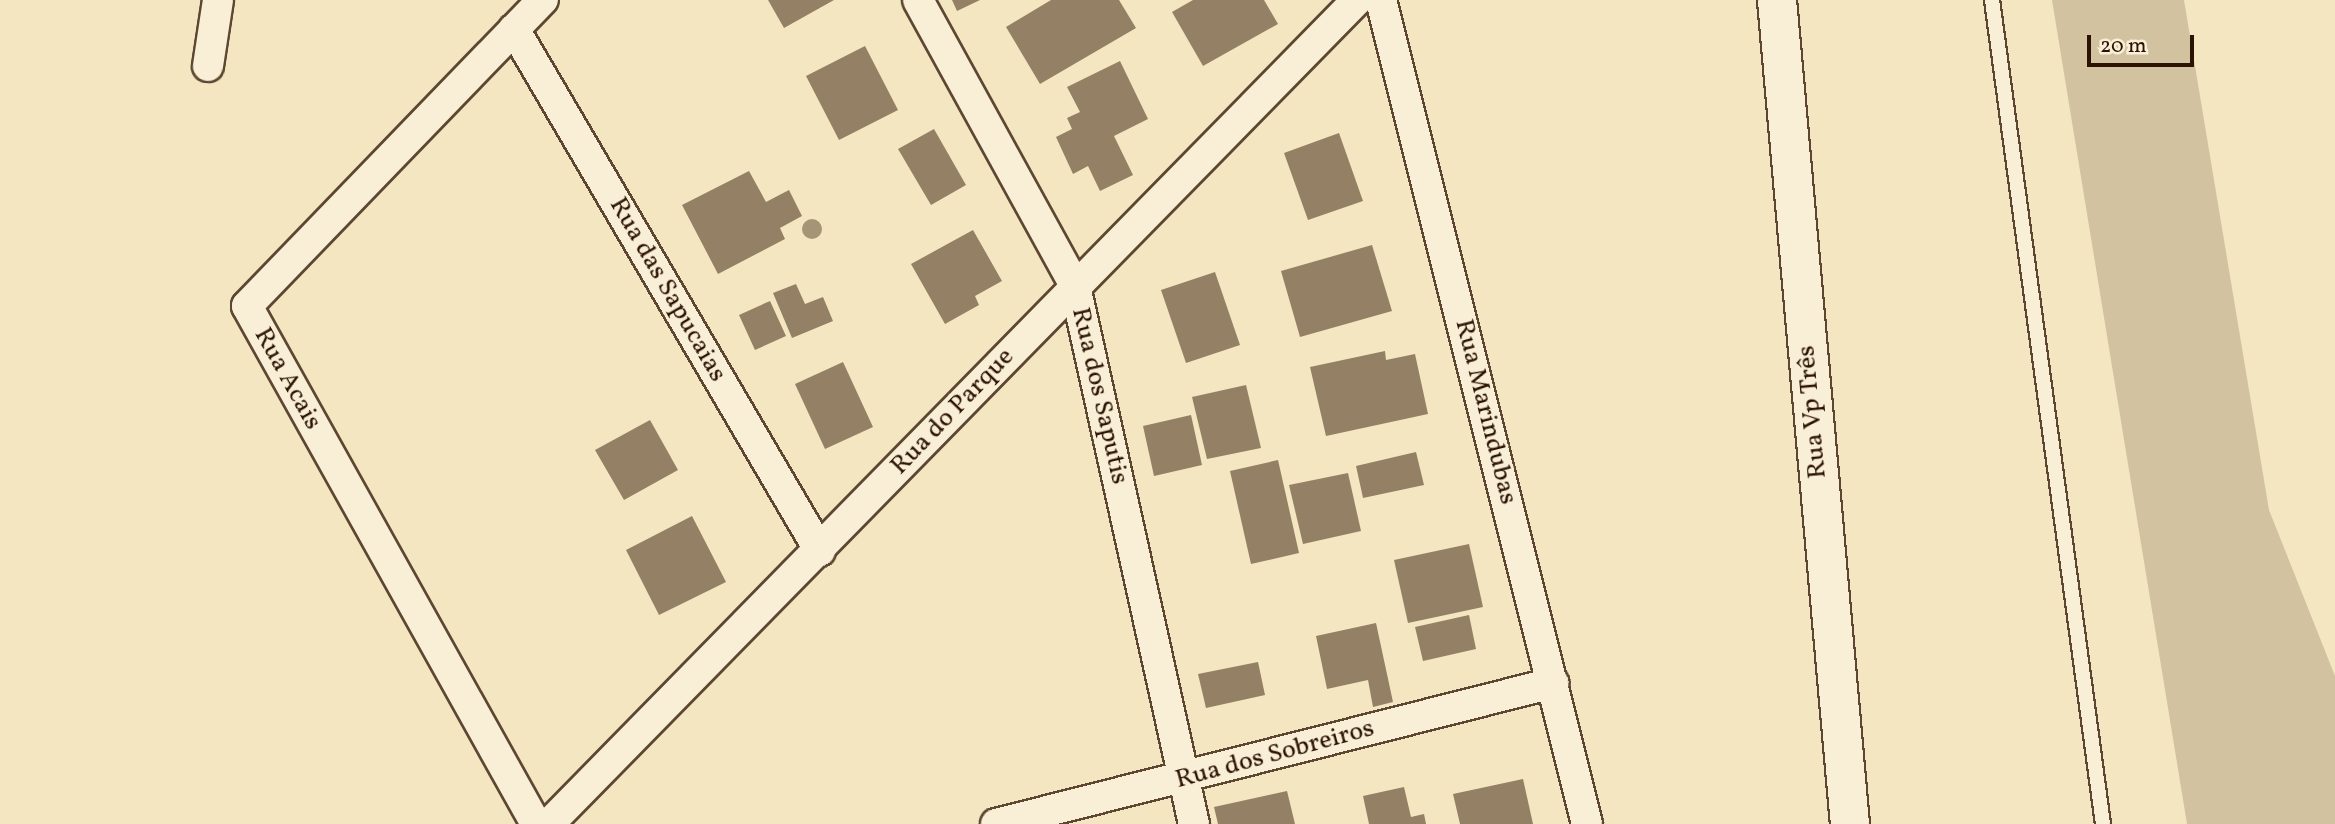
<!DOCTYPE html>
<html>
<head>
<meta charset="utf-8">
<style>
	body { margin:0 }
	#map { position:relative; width:2335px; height:824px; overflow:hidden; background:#f4e6c0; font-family:Vollkorn,serif }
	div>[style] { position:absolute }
	.green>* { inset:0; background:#d2c2a0 }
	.building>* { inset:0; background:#948065 }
	.roads { filter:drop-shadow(2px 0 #5d4732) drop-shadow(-2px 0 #5d4732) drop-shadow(0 2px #5d4732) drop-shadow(0 -2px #5d4732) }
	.lane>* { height:14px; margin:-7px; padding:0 7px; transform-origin:7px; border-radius:7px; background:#f8efd6 }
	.street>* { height:30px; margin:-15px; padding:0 15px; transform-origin:15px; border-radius:15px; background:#f8efd6 }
	.secondary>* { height:38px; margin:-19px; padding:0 19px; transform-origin:19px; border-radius:19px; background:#f8efd6 }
	.trees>* { width:20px; height:20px; margin:-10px; border-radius:50%; background:#a59476 }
	span { translate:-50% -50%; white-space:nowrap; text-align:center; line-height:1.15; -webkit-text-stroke:5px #f8efd6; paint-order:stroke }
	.street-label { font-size:26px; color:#2b1202 }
	.scale { position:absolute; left:2087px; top:35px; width:107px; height:32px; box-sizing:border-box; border:4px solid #2b1202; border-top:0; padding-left:9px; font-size:21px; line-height:24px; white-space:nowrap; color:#2b1202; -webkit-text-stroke:5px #f8efd6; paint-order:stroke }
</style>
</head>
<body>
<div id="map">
	<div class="green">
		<div style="clip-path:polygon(2052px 0,2184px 0,2269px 510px,2335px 676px,2335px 824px,2187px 824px)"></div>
	</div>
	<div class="building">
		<div style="clip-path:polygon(768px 0,834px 0,784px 28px)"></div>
		<div style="clip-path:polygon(952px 0,980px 0,957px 11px)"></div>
		<div style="clip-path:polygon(1051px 0,1119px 0,1136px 28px,1040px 84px,1006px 27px)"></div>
		<div style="clip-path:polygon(1193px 0,1264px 0,1278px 24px,1203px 66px,1172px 12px)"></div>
		<div style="clip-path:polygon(865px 46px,898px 110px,839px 140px,806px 76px)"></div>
		<div style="clip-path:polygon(1120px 61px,1148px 119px,1114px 136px,1133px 175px,1100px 191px,1088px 166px,1073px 174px,1056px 137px,1072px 129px,1067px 118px,1080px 112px,1067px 87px)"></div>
		<div style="clip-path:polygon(934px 129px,966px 185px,931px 205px,898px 149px)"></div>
		<div style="clip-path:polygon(1339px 133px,1363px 201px,1308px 220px,1284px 153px)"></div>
		<div style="clip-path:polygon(749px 171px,766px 202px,789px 190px,802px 216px,780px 228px,785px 239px,718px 274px,682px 205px)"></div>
		<div style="clip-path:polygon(973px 230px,1002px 281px,975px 296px,979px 305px,945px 324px,911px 264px)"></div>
		<div style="clip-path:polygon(1372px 245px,1392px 311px,1300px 337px,1281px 271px)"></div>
		<div style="clip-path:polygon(1215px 272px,1240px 345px,1186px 363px,1161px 290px)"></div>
		<div style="clip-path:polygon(796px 284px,805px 304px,823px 297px,833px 321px,792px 338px,773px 293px)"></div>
		<div style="clip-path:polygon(770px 301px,786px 336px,755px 350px,739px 315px)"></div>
		<div style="clip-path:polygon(1385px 351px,1386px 360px,1415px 354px,1428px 414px,1326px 436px,1310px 367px)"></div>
		<div style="clip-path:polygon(843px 362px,873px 427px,825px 449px,795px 384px)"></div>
		<div style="clip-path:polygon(1246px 385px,1261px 448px,1207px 459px,1192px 397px)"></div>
		<div style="clip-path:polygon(1191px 415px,1202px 465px,1154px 476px,1143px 426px)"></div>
		<div style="clip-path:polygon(650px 420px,678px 470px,624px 500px,595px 450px)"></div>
		<div style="clip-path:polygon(1416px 452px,1424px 485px,1363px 498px,1356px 466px)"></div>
		<div style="clip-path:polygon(1278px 460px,1299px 553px,1251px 564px,1230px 471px)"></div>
		<div style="clip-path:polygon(1348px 473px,1361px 531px,1303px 544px,1289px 485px)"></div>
		<div style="clip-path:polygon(692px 516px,726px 582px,659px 615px,626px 550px)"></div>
		<div style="clip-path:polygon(1469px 544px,1483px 607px,1408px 623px,1394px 560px)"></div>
		<div style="clip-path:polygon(1469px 615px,1476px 649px,1423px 661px,1415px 627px)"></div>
		<div style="clip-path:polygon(1376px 623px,1393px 702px,1373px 707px,1368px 680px,1327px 689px,1316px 636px)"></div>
		<div style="clip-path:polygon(1258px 662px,1265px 695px,1206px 708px,1198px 674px)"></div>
		<div style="clip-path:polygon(1523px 779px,1533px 824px,1460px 824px,1453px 794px)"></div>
		<div style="clip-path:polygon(1404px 787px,1411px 817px,1424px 814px,1426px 824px,1369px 824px,1363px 796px)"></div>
		<div style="clip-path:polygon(1287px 791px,1295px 824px,1218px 824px,1214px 807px)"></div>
	</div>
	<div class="roads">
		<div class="lane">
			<div style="left:1992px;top:0;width:831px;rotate:82.33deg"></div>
		</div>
		<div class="street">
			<div style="left:918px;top:0;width:326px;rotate:61.2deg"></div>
			<div style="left:1075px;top:286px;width:551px;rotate:77.53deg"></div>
			<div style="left:1381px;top:0;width:849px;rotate:75.96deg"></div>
			<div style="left:514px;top:29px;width:605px;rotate:59.62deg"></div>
			<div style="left:208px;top:66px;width:67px;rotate:-81.4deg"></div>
			<div style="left:536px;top:824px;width:593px;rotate:-119.16deg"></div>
			<div style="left:247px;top:306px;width:426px;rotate:-46deg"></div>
			<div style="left:549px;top:824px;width:1154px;rotate:-45.56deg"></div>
			<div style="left:996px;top:824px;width:575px;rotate:-14.21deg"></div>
		</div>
		<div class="secondary">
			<div style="left:1777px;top:0;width:827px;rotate:84.94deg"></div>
		</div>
	</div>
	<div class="trees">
		<div style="left:812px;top:229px"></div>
	</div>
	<div class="street-label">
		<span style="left:667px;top:290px;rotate:60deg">Rua das Sapucaias</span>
		<span style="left:287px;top:379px;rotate:61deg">Rua Acais</span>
		<span style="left:1099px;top:396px;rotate:77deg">Rua dos Saputis</span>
		<span style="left:953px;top:412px;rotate:-46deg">Rua do Parque</span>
		<span style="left:1485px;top:412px;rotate:76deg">Rua Marindubas</span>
		<span style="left:1813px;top:412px;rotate:-95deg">Rua Vp Três</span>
		<span style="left:1275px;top:755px;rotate:-15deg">Rua dos Sobreiros</span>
	</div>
	<div class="scale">20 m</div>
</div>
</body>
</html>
